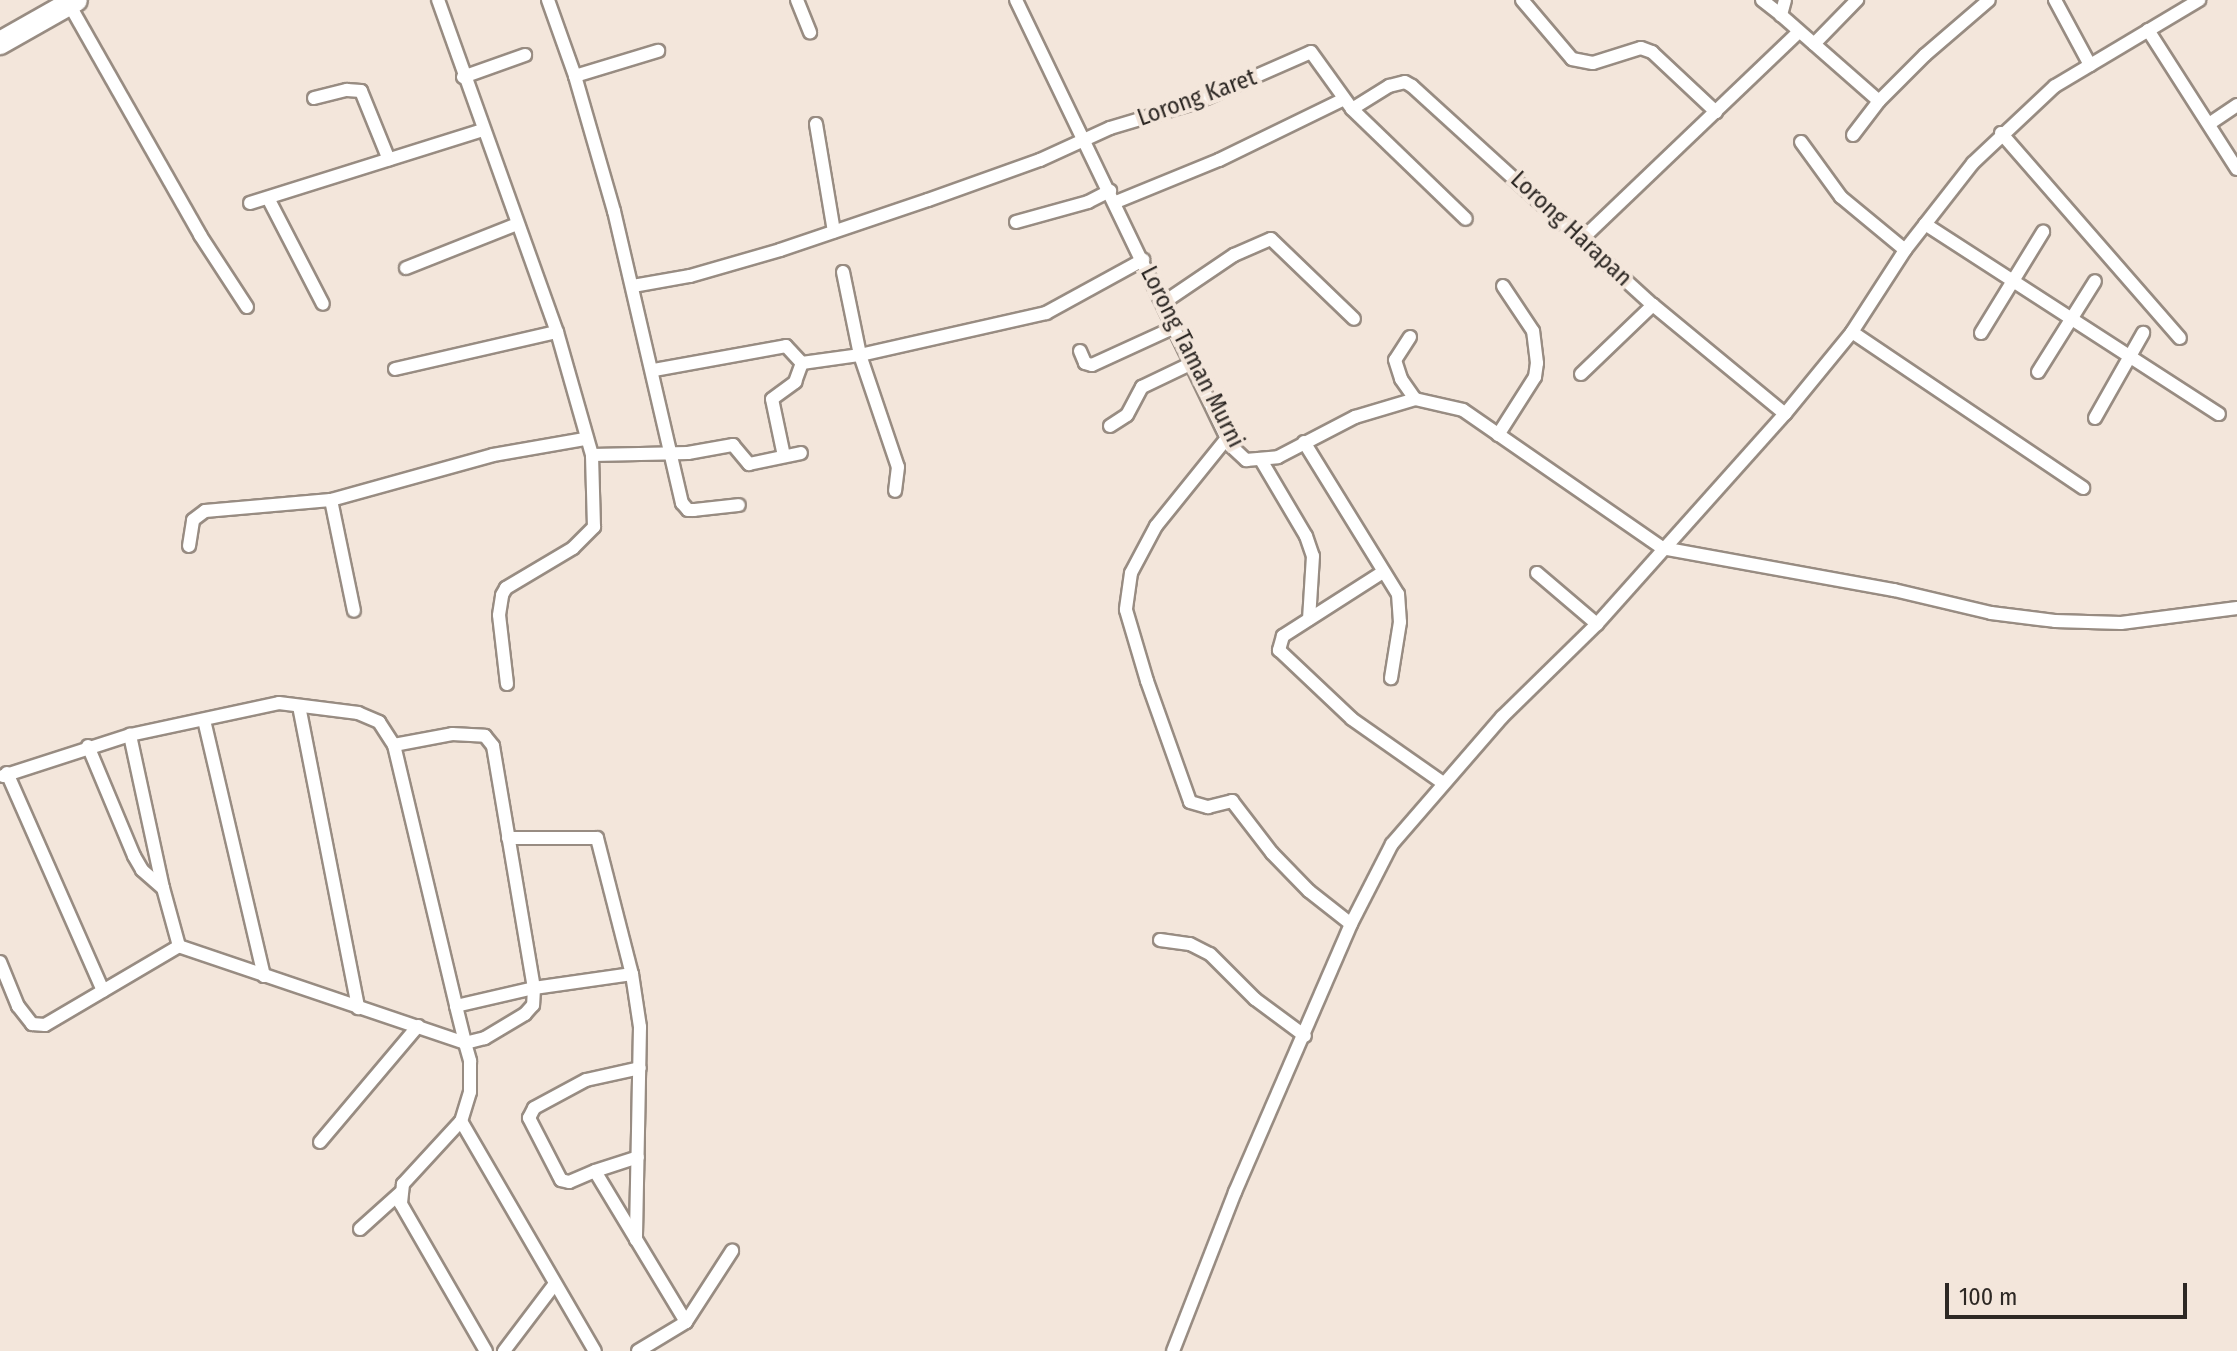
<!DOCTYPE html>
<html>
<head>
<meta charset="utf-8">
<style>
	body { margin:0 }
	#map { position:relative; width:2237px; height:1351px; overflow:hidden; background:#f3e6db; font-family:"Fira Sans Condensed",sans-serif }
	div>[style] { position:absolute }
	.roads { filter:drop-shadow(2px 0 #988c82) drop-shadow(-2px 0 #988c82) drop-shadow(0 2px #988c82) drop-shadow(0 -2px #988c82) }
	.street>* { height:12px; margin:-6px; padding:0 6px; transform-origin:6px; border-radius:6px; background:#fff }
	.highway>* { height:22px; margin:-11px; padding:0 11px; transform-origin:11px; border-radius:11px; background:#fff }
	span { translate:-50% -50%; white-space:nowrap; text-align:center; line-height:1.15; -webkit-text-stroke:8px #f3e6db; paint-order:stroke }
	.street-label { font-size:24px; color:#2d2824 }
	.scale { position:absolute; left:1945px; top:1283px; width:242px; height:36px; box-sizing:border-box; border:4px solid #2d2824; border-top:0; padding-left:10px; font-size:24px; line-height:28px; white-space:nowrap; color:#2d2824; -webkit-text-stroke:6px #f3e6db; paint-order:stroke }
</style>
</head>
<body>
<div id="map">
	<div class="roads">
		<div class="street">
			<div style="left:548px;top:0;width:81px;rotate:70.4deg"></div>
			<div style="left:575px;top:76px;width:141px;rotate:73.9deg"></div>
			<div style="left:614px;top:211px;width:300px;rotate:76.9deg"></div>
			<div style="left:682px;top:503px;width:9px;rotate:49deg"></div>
			<div style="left:688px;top:510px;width:6px"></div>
			<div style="left:694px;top:510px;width:45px;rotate:-6.3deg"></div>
			<div style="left:797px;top:0;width:35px;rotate:68deg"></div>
			<div style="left:1016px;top:0;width:495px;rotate:64.3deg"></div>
			<div style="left:1231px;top:446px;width:21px;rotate:43deg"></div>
			<div style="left:1246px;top:460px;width:32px;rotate:-5deg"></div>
			<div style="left:1278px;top:457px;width:87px;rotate:-27.5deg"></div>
			<div style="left:1355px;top:417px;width:63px;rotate:-16.7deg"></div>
			<div style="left:1415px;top:399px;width:49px;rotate:12.9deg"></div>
			<div style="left:1463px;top:410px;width:242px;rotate:34.7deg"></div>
			<div style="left:1662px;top:548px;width:236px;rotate:10.3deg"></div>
			<div style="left:1894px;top:590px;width:100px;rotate:13.3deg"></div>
			<div style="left:1991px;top:613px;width:64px;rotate:7.1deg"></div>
			<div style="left:2055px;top:621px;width:66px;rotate:1.7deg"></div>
			<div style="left:2121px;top:623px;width:117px;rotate:-7.4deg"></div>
			<div style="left:1522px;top:0;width:77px;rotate:49.7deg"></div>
			<div style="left:1572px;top:59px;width:21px;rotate:11deg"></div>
			<div style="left:1593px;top:63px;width:50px;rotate:-17.4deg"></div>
			<div style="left:1641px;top:48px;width:12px;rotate:20deg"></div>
			<div style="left:1652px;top:52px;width:88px;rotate:43.2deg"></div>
			<div style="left:1762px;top:0;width:24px;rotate:38deg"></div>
			<div style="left:1785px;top:0;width:16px;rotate:105deg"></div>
			<div style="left:1781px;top:15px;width:130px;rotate:41.3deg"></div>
			<div style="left:2055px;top:0;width:74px;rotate:61.7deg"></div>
			<div style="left:69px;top:4px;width:266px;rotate:60.4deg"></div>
			<div style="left:200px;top:235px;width:86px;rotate:56.9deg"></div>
			<div style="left:2148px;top:30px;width:165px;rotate:57.4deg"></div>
			<div style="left:1814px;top:44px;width:62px;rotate:-45.7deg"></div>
			<div style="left:575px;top:76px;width:87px;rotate:-16.8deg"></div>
			<div style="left:463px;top:77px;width:66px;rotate:-19.5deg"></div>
			<div style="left:314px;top:98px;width:34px;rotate:-14deg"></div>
			<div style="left:347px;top:90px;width:14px;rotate:4deg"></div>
			<div style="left:361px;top:91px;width:74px;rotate:67.9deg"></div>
			<div style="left:1352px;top:109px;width:44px;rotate:-31.9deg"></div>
			<div style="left:1389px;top:86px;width:16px;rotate:-14deg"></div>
			<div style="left:1405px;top:82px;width:8px;rotate:30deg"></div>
			<div style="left:1412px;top:86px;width:326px;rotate:42.3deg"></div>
			<div style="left:1653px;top:305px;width:171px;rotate:39.5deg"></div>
			<div style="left:816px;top:124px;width:109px;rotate:80.5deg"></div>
			<div style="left:2209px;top:124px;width:34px;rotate:-34deg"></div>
			<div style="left:2001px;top:133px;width:272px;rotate:48.9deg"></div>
			<div style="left:1853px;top:135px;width:43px;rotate:-52.6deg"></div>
			<div style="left:1879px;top:101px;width:65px;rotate:-45deg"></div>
			<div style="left:1925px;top:55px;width:84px;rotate:-40.7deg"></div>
			<div style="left:1801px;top:142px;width:68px;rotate:54deg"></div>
			<div style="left:1841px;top:197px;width:83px;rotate:39.6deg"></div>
			<div style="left:268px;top:198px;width:119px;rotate:62.6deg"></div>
			<div style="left:1116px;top:202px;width:111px;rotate:-22.2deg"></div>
			<div style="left:1219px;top:160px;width:139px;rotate:-26deg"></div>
			<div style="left:250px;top:203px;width:244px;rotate:-17.4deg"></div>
			<div style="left:1016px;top:222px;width:75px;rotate:-15.5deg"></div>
			<div style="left:1088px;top:202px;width:25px;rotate:-27deg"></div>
			<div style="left:1925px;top:224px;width:350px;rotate:32.9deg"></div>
			<div style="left:1581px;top:240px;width:301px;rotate:-43.7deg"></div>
			<div style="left:406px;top:268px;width:119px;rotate:-21.6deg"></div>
			<div style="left:843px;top:272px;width:85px;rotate:78.4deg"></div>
			<div style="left:860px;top:355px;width:118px;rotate:71.3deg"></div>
			<div style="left:898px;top:467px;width:24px;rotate:97deg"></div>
			<div style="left:633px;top:286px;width:58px;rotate:-10deg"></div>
			<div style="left:690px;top:276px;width:94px;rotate:-16.1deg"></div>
			<div style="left:780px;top:250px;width:156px;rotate:-18.7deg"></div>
			<div style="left:928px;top:200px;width:119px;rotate:-19.7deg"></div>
			<div style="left:1040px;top:160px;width:77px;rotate:-24.6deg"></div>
			<div style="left:1110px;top:128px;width:91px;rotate:-16.6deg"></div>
			<div style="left:1197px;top:102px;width:124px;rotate:-23.7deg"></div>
			<div style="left:1311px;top:52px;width:70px;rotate:54.3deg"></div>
			<div style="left:1352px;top:109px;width:158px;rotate:44deg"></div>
			<div style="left:1163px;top:303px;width:86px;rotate:-34.1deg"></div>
			<div style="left:1234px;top:255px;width:40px;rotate:-23.4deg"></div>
			<div style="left:1271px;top:239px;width:115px;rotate:43.9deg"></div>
			<div style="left:557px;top:332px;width:128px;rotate:74.1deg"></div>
			<div style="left:592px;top:455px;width:96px;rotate:-1.2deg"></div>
			<div style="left:688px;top:453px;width:46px;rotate:-10.1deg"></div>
			<div style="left:733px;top:445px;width:25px;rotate:50deg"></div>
			<div style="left:749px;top:464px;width:53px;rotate:-11.9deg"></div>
			<div style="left:1852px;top:332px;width:279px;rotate:34deg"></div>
			<div style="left:1981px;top:333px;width:119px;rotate:-58.5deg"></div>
			<div style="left:1410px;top:337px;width:27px;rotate:123deg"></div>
			<div style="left:1395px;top:360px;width:20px;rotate:72deg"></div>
			<div style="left:1401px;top:379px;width:24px;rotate:55deg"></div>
			<div style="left:1080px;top:351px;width:13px;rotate:67deg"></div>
			<div style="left:1085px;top:363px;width:7px;rotate:16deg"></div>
			<div style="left:1092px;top:365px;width:91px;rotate:-24.6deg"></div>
			<div style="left:802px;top:363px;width:59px;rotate:-7.9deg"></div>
			<div style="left:860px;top:355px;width:191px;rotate:-12.7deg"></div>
			<div style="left:1046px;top:313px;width:111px;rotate:-28.7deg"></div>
			<div style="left:395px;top:369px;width:166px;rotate:-12.9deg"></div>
			<div style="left:557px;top:332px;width:353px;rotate:-109.7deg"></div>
			<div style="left:654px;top:370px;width:134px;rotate:-10.3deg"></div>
			<div style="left:786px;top:346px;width:23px;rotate:47deg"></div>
			<div style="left:2038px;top:372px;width:107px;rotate:-57.9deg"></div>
			<div style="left:1581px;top:374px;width:100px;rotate:-43.8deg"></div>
			<div style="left:2095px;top:418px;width:98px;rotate:-60.5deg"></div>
			<div style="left:1110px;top:426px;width:20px;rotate:-33deg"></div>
			<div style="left:1127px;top:415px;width:32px;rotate:-62deg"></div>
			<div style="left:1142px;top:387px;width:55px;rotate:-25.6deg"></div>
			<div style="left:1498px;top:435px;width:69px;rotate:-57.5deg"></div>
			<div style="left:1535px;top:377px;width:14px;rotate:-82deg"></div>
			<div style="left:1537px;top:363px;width:32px;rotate:-97deg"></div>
			<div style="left:1533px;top:331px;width:54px;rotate:-123.7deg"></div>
			<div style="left:1227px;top:438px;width:113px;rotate:128.9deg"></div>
			<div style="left:1156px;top:526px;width:53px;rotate:118deg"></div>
			<div style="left:1131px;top:573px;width:37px;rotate:98deg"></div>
			<div style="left:1126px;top:610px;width:74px;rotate:73.5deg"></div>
			<div style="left:1147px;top:681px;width:128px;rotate:70.4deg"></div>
			<div style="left:1190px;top:802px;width:19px;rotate:16deg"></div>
			<div style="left:1208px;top:807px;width:25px;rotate:-14deg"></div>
			<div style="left:1232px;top:801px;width:66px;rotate:52.4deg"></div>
			<div style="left:1272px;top:853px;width:53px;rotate:45.8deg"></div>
			<div style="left:1309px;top:891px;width:53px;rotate:38.2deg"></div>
			<div style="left:1304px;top:442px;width:179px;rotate:58.3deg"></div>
			<div style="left:1398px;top:594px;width:28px;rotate:86deg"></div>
			<div style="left:1400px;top:622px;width:57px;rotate:99.1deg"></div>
			<div style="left:784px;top:456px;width:58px;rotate:-101.9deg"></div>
			<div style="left:772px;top:399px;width:29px;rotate:-36deg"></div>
			<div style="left:795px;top:382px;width:20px;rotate:-70deg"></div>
			<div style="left:1261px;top:460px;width:88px;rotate:59.4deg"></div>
			<div style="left:1306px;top:536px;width:21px;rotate:71deg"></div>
			<div style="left:1313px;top:556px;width:63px;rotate:93.6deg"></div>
			<div style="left:331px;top:500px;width:113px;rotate:78.3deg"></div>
			<div style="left:189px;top:546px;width:26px;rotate:-81deg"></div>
			<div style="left:193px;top:520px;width:15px;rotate:-37deg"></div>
			<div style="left:205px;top:511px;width:126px;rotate:-5deg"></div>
			<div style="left:331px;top:500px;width:168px;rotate:-15.5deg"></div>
			<div style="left:493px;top:455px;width:93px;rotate:-9.9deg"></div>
			<div style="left:1383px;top:572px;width:119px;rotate:147.4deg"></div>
			<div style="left:1283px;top:636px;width:15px;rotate:106deg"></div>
			<div style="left:1279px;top:650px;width:100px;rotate:43.4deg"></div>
			<div style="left:1352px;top:719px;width:111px;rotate:35.1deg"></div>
			<div style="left:1537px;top:573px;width:79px;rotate:40.4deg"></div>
			<div style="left:507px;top:684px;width:69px;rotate:-96.6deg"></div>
			<div style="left:499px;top:615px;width:20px;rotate:-81deg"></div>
			<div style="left:502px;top:595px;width:8px;rotate:-60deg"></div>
			<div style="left:506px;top:588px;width:78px;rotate:-30.8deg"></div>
			<div style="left:573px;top:548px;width:30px;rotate:-45deg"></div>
			<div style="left:594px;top:527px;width:72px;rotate:-91.6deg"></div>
			<div style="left:299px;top:706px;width:308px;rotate:78.9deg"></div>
			<div style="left:204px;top:720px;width:263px;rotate:76.8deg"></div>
			<div style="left:394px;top:745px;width:59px;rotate:-10.7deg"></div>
			<div style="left:452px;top:734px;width:33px;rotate:3deg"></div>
			<div style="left:485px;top:736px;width:13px;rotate:51deg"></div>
			<div style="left:493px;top:746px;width:245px;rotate:80.4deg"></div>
			<div style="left:534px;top:988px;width:17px;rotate:93deg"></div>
			<div style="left:533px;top:1005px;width:12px;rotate:132deg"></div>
			<div style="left:525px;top:1014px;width:47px;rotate:149deg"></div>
			<div style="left:485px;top:1038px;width:21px;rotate:166deg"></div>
			<div style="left:465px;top:1043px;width:302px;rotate:-161.3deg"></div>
			<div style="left:179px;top:946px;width:60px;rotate:-105.4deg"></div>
			<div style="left:163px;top:888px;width:157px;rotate:-102.2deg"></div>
			<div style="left:130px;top:735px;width:152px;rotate:-12.1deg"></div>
			<div style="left:279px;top:703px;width:80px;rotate:7.2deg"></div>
			<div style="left:358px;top:713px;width:23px;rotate:23deg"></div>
			<div style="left:379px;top:722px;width:27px;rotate:57deg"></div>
			<div style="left:394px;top:745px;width:268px;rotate:76.6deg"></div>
			<div style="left:456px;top:1006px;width:38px;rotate:76deg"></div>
			<div style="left:465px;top:1043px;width:19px;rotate:74deg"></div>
			<div style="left:470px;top:1061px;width:31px;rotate:90deg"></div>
			<div style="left:470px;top:1092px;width:30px;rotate:107deg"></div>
			<div style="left:461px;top:1121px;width:266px;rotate:59.8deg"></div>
			<div style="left:88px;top:746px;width:119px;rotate:67.3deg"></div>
			<div style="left:134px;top:856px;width:16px;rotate:60deg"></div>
			<div style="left:142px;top:870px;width:28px;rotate:41deg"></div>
			<div style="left:7px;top:773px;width:238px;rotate:66.2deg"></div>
			<div style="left:3px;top:776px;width:133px;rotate:-17.9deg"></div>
			<div style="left:508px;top:838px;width:89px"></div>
			<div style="left:597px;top:838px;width:140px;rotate:75.6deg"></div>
			<div style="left:1160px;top:940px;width:30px;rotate:8deg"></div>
			<div style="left:1190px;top:944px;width:22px;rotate:27deg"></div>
			<div style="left:1210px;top:954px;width:64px;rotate:45deg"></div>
			<div style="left:1255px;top:999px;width:62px;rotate:36.5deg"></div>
			<div style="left:0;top:962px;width:48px;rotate:67.8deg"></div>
			<div style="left:18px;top:1006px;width:23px;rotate:52deg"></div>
			<div style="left:32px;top:1024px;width:13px;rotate:4deg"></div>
			<div style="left:45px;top:1025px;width:156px;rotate:-30.5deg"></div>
			<div style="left:456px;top:1006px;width:80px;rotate:-13deg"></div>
			<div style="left:534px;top:988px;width:99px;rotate:-8.1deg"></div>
			<div style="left:632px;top:974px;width:54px;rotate:81.4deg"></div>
			<div style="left:640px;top:1027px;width:213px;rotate:91.1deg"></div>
			<div style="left:461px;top:1121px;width:86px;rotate:132.6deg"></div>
			<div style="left:403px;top:1184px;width:20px;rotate:96deg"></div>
			<div style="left:401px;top:1204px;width:170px;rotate:60deg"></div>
			<div style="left:320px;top:1142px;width:152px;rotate:-49.8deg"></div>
			<div style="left:595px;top:1171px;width:45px;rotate:-18deg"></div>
			<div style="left:360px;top:1229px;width:54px;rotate:-42deg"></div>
			<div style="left:686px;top:1322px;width:85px;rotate:-57.1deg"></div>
			<div style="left:504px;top:1351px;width:83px;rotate:-52.9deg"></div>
			<div style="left:638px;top:1351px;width:56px;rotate:-31.1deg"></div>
			<div style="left:686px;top:1322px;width:176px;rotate:-121.1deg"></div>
			<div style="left:595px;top:1171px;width:28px;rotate:157deg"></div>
			<div style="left:569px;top:1182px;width:8px;rotate:-166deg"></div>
			<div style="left:561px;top:1180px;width:70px;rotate:-117.3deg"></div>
			<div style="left:529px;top:1118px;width:11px;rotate:-63deg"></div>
			<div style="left:534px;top:1108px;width:59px;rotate:-28.3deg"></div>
			<div style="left:586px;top:1080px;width:55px;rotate:-12.5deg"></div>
			<div style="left:1173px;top:1351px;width:171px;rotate:-68.7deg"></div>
			<div style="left:1235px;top:1192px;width:292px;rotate:-66.6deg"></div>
			<div style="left:1351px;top:924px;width:90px;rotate:-62.9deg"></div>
			<div style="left:1392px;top:844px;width:168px;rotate:-49.1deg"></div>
			<div style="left:1502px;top:717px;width:133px;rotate:-44.4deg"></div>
			<div style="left:1597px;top:624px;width:282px;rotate:-48.2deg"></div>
			<div style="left:1785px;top:414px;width:106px;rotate:-50.7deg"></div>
			<div style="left:1852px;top:332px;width:98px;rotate:-57.1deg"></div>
			<div style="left:1905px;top:250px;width:110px;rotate:-52deg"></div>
			<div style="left:1973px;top:163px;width:112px;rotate:-43.2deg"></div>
			<div style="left:2055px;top:86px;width:168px;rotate:-30.8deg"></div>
		</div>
		<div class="highway">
			<div style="left:0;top:43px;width:87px;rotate:-29.5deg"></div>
		</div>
	</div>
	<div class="street-label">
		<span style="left:1197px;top:98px;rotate:-20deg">Lorong Karet</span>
		<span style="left:1571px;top:229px;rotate:43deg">Lorong Harapan</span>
		<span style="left:1192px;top:357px;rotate:63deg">Lorong Taman Murni</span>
	</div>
	<div class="scale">100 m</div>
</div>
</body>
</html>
